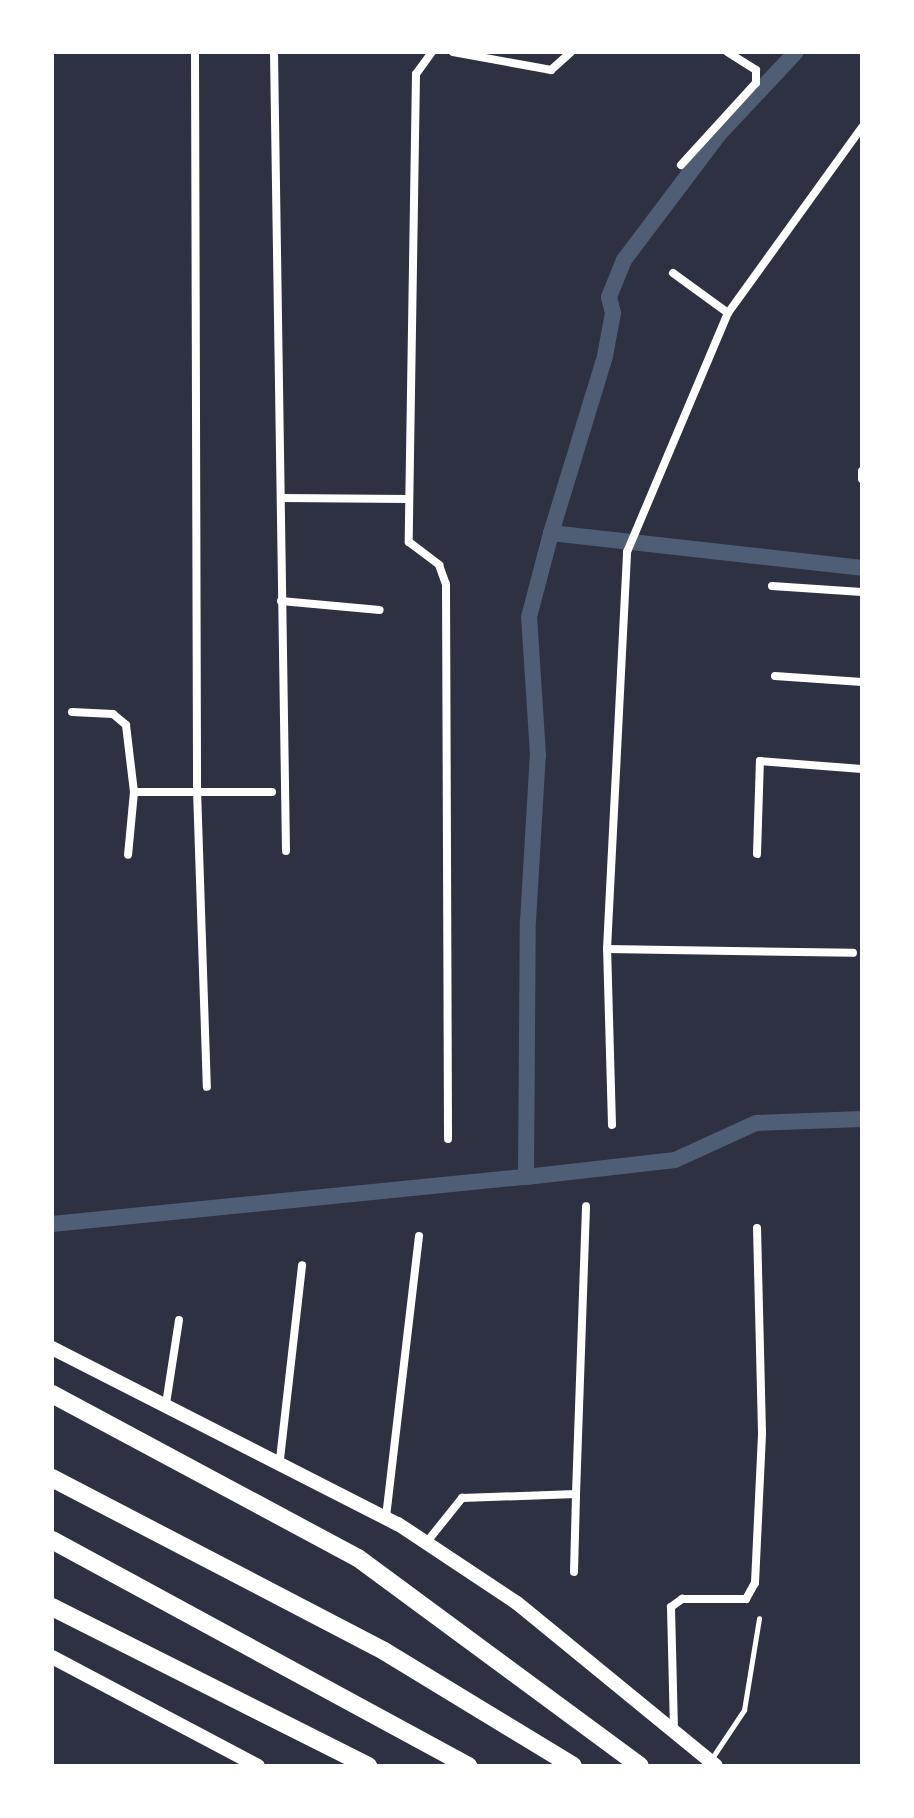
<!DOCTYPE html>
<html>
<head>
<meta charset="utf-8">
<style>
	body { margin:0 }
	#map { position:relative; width:914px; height:1818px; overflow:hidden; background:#2d3142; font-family:Overpass,sans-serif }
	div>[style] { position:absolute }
	.canal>* { height:16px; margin:-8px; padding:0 8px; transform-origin:8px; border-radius:8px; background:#4f5d75 }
	.service>* { height:5px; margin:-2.5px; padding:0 2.5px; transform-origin:2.5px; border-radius:2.5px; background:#fff }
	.minor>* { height:8px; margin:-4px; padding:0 4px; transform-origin:4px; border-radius:4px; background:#fff }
	.secondary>* { height:14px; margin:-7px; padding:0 7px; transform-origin:7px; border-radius:7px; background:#fff }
	.motorway>* { height:18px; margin:-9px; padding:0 9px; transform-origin:9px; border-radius:9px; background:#fff }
	span { translate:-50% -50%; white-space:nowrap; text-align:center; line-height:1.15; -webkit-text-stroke:7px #fff; paint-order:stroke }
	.frame { position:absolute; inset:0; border:54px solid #fff; pointer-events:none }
</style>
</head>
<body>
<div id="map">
	<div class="canal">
		<div style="left:551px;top:533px;width:185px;rotate:-73deg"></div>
		<div style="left:605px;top:356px;width:44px;rotate:-79.5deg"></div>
		<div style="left:613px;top:313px;width:16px;rotate:-104deg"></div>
		<div style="left:609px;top:297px;width:40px;rotate:-68deg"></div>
		<div style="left:624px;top:260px;width:158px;rotate:-53deg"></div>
		<div style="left:719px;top:134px;width:112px;rotate:-46.8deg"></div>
		<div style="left:526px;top:1177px;width:150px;rotate:-6.5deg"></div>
		<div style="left:675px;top:1160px;width:89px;rotate:-24.6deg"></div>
		<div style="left:756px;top:1123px;width:106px;rotate:-2.2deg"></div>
		<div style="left:52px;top:1224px;width:476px;rotate:-5.7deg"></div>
		<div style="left:526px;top:1177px;width:256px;rotate:-89.6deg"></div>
		<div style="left:528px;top:921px;width:166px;rotate:-86.6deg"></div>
		<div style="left:538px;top:755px;width:138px;rotate:-93.7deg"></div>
		<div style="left:529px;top:617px;width:87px;rotate:-75.3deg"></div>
		<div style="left:551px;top:533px;width:313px;rotate:6.4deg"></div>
	</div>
	<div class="service">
		<div style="left:712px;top:1758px;width:58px;rotate:-56.3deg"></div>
		<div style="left:744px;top:1710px;width:93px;rotate:-80.7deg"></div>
	</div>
	<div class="minor">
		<div style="left:195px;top:52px;width:738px;rotate:89.84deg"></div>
		<div style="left:197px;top:790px;width:297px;rotate:88.1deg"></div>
		<div style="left:274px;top:52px;width:799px;rotate:89.14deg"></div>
		<div style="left:432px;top:52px;width:27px;rotate:126deg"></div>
		<div style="left:416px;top:74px;width:468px;rotate:90.9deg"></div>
		<div style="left:409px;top:542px;width:38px;rotate:37deg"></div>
		<div style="left:439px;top:565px;width:20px;rotate:70deg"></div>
		<div style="left:446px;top:584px;width:555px;rotate:89.79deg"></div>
		<div style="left:453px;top:52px;width:100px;rotate:10.4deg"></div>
		<div style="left:551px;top:70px;width:27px;rotate:-42deg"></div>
		<div style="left:681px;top:165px;width:111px;rotate:-47.6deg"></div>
		<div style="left:756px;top:83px;width:13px;rotate:-90deg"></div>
		<div style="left:756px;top:70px;width:34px;rotate:-148deg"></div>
		<div style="left:673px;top:273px;width:68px;rotate:36deg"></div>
		<div style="left:862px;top:471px;width:8px;rotate:90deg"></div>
		<div style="left:281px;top:498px;width:128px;rotate:0.4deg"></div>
		<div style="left:772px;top:586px;width:90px;rotate:3.8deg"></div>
		<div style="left:281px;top:601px;width:99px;rotate:5.2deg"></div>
		<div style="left:775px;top:676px;width:87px;rotate:3.9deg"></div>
		<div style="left:72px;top:712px;width:41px;rotate:2.8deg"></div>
		<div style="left:113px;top:714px;width:17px;rotate:40deg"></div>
		<div style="left:126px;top:725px;width:67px;rotate:83.2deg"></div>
		<div style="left:134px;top:792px;width:63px;rotate:95.4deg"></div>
		<div style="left:134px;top:792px;width:138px"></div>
		<div style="left:757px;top:854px;width:93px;rotate:-88.2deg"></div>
		<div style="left:760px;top:761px;width:102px;rotate:4.5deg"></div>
		<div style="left:607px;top:949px;width:246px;rotate:0.9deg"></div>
		<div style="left:612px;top:1125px;width:176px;rotate:-91.6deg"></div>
		<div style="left:607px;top:949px;width:398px;rotate:-87.1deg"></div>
		<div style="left:627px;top:552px;width:259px;rotate:-67.1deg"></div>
		<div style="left:728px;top:313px;width:229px;rotate:-54.2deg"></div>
		<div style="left:166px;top:1404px;width:85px;rotate:-81.2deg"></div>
		<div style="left:280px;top:1459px;width:195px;rotate:-83.5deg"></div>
		<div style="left:386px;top:1517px;width:283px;rotate:-83.3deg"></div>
		<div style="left:426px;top:1543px;width:58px;rotate:-51.3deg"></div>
		<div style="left:462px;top:1498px;width:114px;rotate:-2deg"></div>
		<div style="left:576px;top:1494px;width:288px;rotate:-88deg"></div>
		<div style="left:574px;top:1572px;width:78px;rotate:-88.5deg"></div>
		<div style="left:674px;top:1730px;width:123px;rotate:-91.4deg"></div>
		<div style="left:671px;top:1607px;width:14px;rotate:-36deg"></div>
		<div style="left:682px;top:1599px;width:64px"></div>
		<div style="left:746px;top:1599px;width:18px;rotate:-61deg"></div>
		<div style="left:755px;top:1583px;width:151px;rotate:-87.3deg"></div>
		<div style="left:762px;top:1432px;width:204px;rotate:-91.4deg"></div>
	</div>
	<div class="secondary">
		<div style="left:52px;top:1348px;width:388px;rotate:27deg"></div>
		<div style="left:398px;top:1524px;width:143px;rotate:33.6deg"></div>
		<div style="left:517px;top:1603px;width:257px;rotate:39.3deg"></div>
		<div style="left:52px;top:1657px;width:233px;rotate:27.9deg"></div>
	</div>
	<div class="motorway">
		<div style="left:52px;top:1394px;width:347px;rotate:28.2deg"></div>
		<div style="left:358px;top:1558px;width:350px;rotate:36.4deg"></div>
		<div style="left:52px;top:1478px;width:374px;rotate:27.5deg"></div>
		<div style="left:384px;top:1651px;width:221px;rotate:31.3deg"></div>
		<div style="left:52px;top:1540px;width:474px;rotate:28.5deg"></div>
		<div style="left:52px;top:1607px;width:354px;rotate:26.7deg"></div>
	</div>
	<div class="frame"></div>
</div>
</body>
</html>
